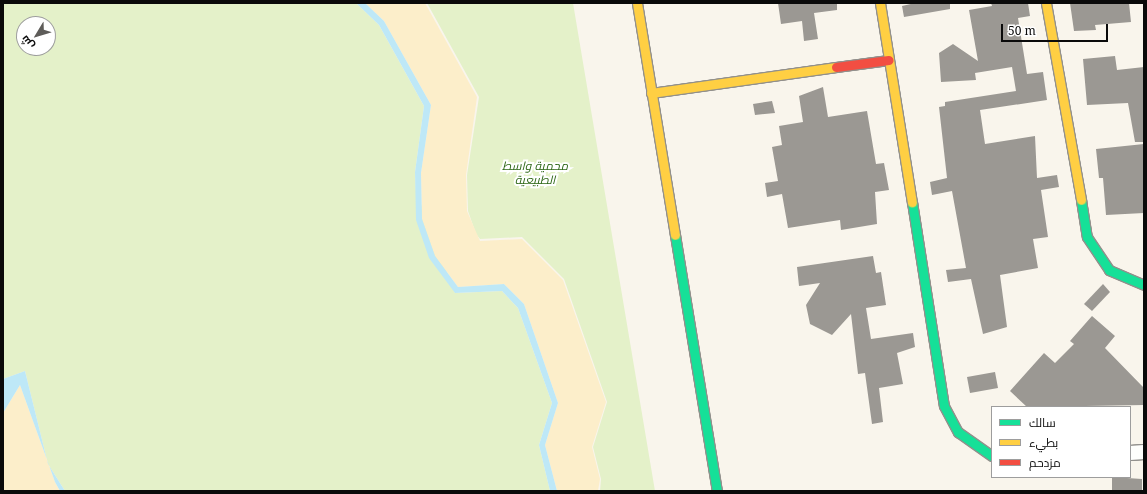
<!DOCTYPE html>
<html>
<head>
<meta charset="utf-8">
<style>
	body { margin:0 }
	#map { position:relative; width:1147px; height:494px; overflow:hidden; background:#f9f5ec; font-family:"Noto Serif",Cairo,serif }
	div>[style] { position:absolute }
	.green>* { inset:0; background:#e4f1c9 }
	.sand>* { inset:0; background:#fceeca }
	.water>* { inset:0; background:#bee8f7 }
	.building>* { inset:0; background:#9b9893 }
	.roads { filter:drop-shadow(1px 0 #92908c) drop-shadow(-1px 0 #92908c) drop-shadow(0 1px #92908c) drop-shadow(0 -1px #92908c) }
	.street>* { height:14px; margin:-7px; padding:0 7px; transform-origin:7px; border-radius:7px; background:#fefefc }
	.fast>* { height:9px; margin:-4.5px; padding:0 4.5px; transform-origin:4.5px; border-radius:4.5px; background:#16e098 }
	.slow>* { height:9px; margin:-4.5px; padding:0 4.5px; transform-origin:4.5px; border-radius:4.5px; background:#ffcf43 }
	.jam>* { height:9px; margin:-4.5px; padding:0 4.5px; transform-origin:4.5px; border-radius:4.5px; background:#f24e42 }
	span { translate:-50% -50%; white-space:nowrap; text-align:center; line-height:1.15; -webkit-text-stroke:4px #fff; paint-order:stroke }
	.park-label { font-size:12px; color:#2c6615; font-style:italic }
	.frame { position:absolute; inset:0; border:4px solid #0a0a0a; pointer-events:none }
	.legend { position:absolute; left:991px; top:406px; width:140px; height:72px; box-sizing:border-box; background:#fff; border:1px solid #9d9d9d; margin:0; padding:5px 7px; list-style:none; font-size:12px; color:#0a0a0a }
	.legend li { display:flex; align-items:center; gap:8px; height:20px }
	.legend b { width:20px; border:1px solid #9d9d9d }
	.north { position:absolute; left:16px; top:16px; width:40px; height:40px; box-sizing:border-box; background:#fff; border:1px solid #9d9d9d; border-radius:50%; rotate:232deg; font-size:11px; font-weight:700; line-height:16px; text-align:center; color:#0a0a0a }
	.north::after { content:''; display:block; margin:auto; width:14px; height:18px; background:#5e5c59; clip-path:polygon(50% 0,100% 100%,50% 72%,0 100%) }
	.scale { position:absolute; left:1001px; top:24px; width:107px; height:18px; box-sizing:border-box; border:2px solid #0a0a0a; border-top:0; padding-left:5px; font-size:12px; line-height:14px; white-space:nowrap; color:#0a0a0a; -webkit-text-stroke:3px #fff; paint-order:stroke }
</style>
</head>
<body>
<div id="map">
	<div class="green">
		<div style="clip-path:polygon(evenodd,3px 3px,356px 3px,379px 25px,424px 106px,415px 172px,416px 191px,455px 293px,502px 291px,518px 308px,552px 403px,539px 445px,550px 491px,65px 491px,48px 464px,25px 371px,3px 379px,3px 3px,24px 24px,48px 24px,48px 48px,24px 48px,24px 24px)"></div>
		<div style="clip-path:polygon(427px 3px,573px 3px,655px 491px,600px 491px,601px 479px,593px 447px,607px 402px,564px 279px,522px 237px,480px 239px,476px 234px,468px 211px,467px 175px,479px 97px)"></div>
	</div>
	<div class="sand">
		<div style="clip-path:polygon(365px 3px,425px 3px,477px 97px,466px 175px,467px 211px,480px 241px,522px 239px,563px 280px,606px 402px,592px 447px,600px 479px,598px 491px,557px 491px,545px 445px,558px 403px,524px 304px,504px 284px,458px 287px,435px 256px,422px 219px,421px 173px,431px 105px,384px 21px)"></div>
		<div style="clip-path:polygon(20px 385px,55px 482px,60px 491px,3px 491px,3px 413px)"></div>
	</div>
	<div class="water">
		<div style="clip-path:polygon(356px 3px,365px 3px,384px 21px,431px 105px,421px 173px,422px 219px,435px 256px,458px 287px,504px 284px,524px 304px,558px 403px,545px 445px,557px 491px,550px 491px,539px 445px,552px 403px,518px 308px,502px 291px,455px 293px,429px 258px,416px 220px,415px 172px,424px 106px,379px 25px)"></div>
		<div style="clip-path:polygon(25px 371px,48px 464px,65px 491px,60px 491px,55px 482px,20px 385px,3px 413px,3px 379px)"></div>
	</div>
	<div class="building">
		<div style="clip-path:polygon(778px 3px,837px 3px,837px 10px,814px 13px,818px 39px,804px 41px,802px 21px,781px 24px)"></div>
		<div style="clip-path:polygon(915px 3px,950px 3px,950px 9px,904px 17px,902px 6px)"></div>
		<div style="clip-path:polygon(991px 3px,1028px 3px,1030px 16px,1018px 18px,1027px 74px,1043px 72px,1047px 100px,980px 110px,985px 144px,1035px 136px,1037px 178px,1057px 175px,1059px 187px,1041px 190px,1048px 237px,1033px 239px,1038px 268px,1000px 275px,1007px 327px,983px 334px,971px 279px,948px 282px,946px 270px,966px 268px,952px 191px,932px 195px,930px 182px,947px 178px,939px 107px,945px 106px,945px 102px,1016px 91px,1012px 67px,975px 73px,976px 80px,941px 82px,939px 53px,953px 44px,978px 61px,969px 10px,992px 6px)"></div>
		<div style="clip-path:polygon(1070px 3px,1129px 3px,1131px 22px,1095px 25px,1096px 30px,1074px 31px)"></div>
		<div style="clip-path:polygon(1115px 56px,1117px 70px,1144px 67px,1144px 142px,1135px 142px,1128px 103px,1087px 105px,1083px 59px)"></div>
		<div style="clip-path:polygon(823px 87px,828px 117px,867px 111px,876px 164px,884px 163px,889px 190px,875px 192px,877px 224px,841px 230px,840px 220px,788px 228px,782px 194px,767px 197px,765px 183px,778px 181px,772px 147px,782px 145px,779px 126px,803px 122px,799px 96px)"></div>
		<div style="clip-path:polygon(772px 101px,775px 113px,755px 115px,753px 104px)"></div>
		<div style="clip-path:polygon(1144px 144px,1144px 213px,1106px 215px,1103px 178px,1099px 178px,1096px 149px)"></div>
		<div style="clip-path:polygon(873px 256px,876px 273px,881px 272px,886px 305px,866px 308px,871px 339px,913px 333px,915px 347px,897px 353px,903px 384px,879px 388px,883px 422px,872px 424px,865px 373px,858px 374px,851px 314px,832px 335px,810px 324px,806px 305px,820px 283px,799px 286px,797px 267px)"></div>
		<div style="clip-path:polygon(1103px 284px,1110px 292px,1092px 311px,1084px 304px)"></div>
		<div style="clip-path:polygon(1092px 316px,1115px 336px,1105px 348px,1144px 388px,1144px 405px,1027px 407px,1010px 391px,1044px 353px,1055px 363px,1074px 344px,1070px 341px)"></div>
		<div style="clip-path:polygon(995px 372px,998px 388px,970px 393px,967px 377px)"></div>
		<div style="clip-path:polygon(1112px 477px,1142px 479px,1142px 491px,1112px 491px)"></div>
	</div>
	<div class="roads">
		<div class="street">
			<div style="left:1130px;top:453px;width:14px;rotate:-4deg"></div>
		</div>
		<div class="fast">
			<div style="left:1081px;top:200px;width:37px;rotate:81deg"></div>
			<div style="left:1087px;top:237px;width:40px;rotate:56deg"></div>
			<div style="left:1109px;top:270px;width:38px;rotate:23deg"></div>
			<div style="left:912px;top:202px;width:206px;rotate:81.1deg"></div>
			<div style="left:944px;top:406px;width:30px;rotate:62deg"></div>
			<div style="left:958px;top:432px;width:42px;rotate:35.2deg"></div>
			<div style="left:675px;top:235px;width:259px;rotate:80.7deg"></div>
		</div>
		<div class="slow">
			<div style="left:637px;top:3px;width:235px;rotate:80.7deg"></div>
			<div style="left:880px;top:3px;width:202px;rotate:80.9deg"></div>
			<div style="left:1046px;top:3px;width:200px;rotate:79.9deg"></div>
			<div style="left:651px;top:93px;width:187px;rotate:-8deg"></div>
		</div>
		<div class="jam">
			<div style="left:836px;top:67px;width:53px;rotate:-7.5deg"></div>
		</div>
	</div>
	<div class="park-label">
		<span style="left:535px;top:173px">محمية واسط<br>الطبيعية</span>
	</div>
	<div class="frame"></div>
	<ul class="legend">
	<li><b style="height:5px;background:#16e098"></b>سالك</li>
	<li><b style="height:5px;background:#ffcf43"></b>بطيء</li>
	<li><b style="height:5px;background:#f24e42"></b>مزدحم</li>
	</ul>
	<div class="north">ش</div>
	<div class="scale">50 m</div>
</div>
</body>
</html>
